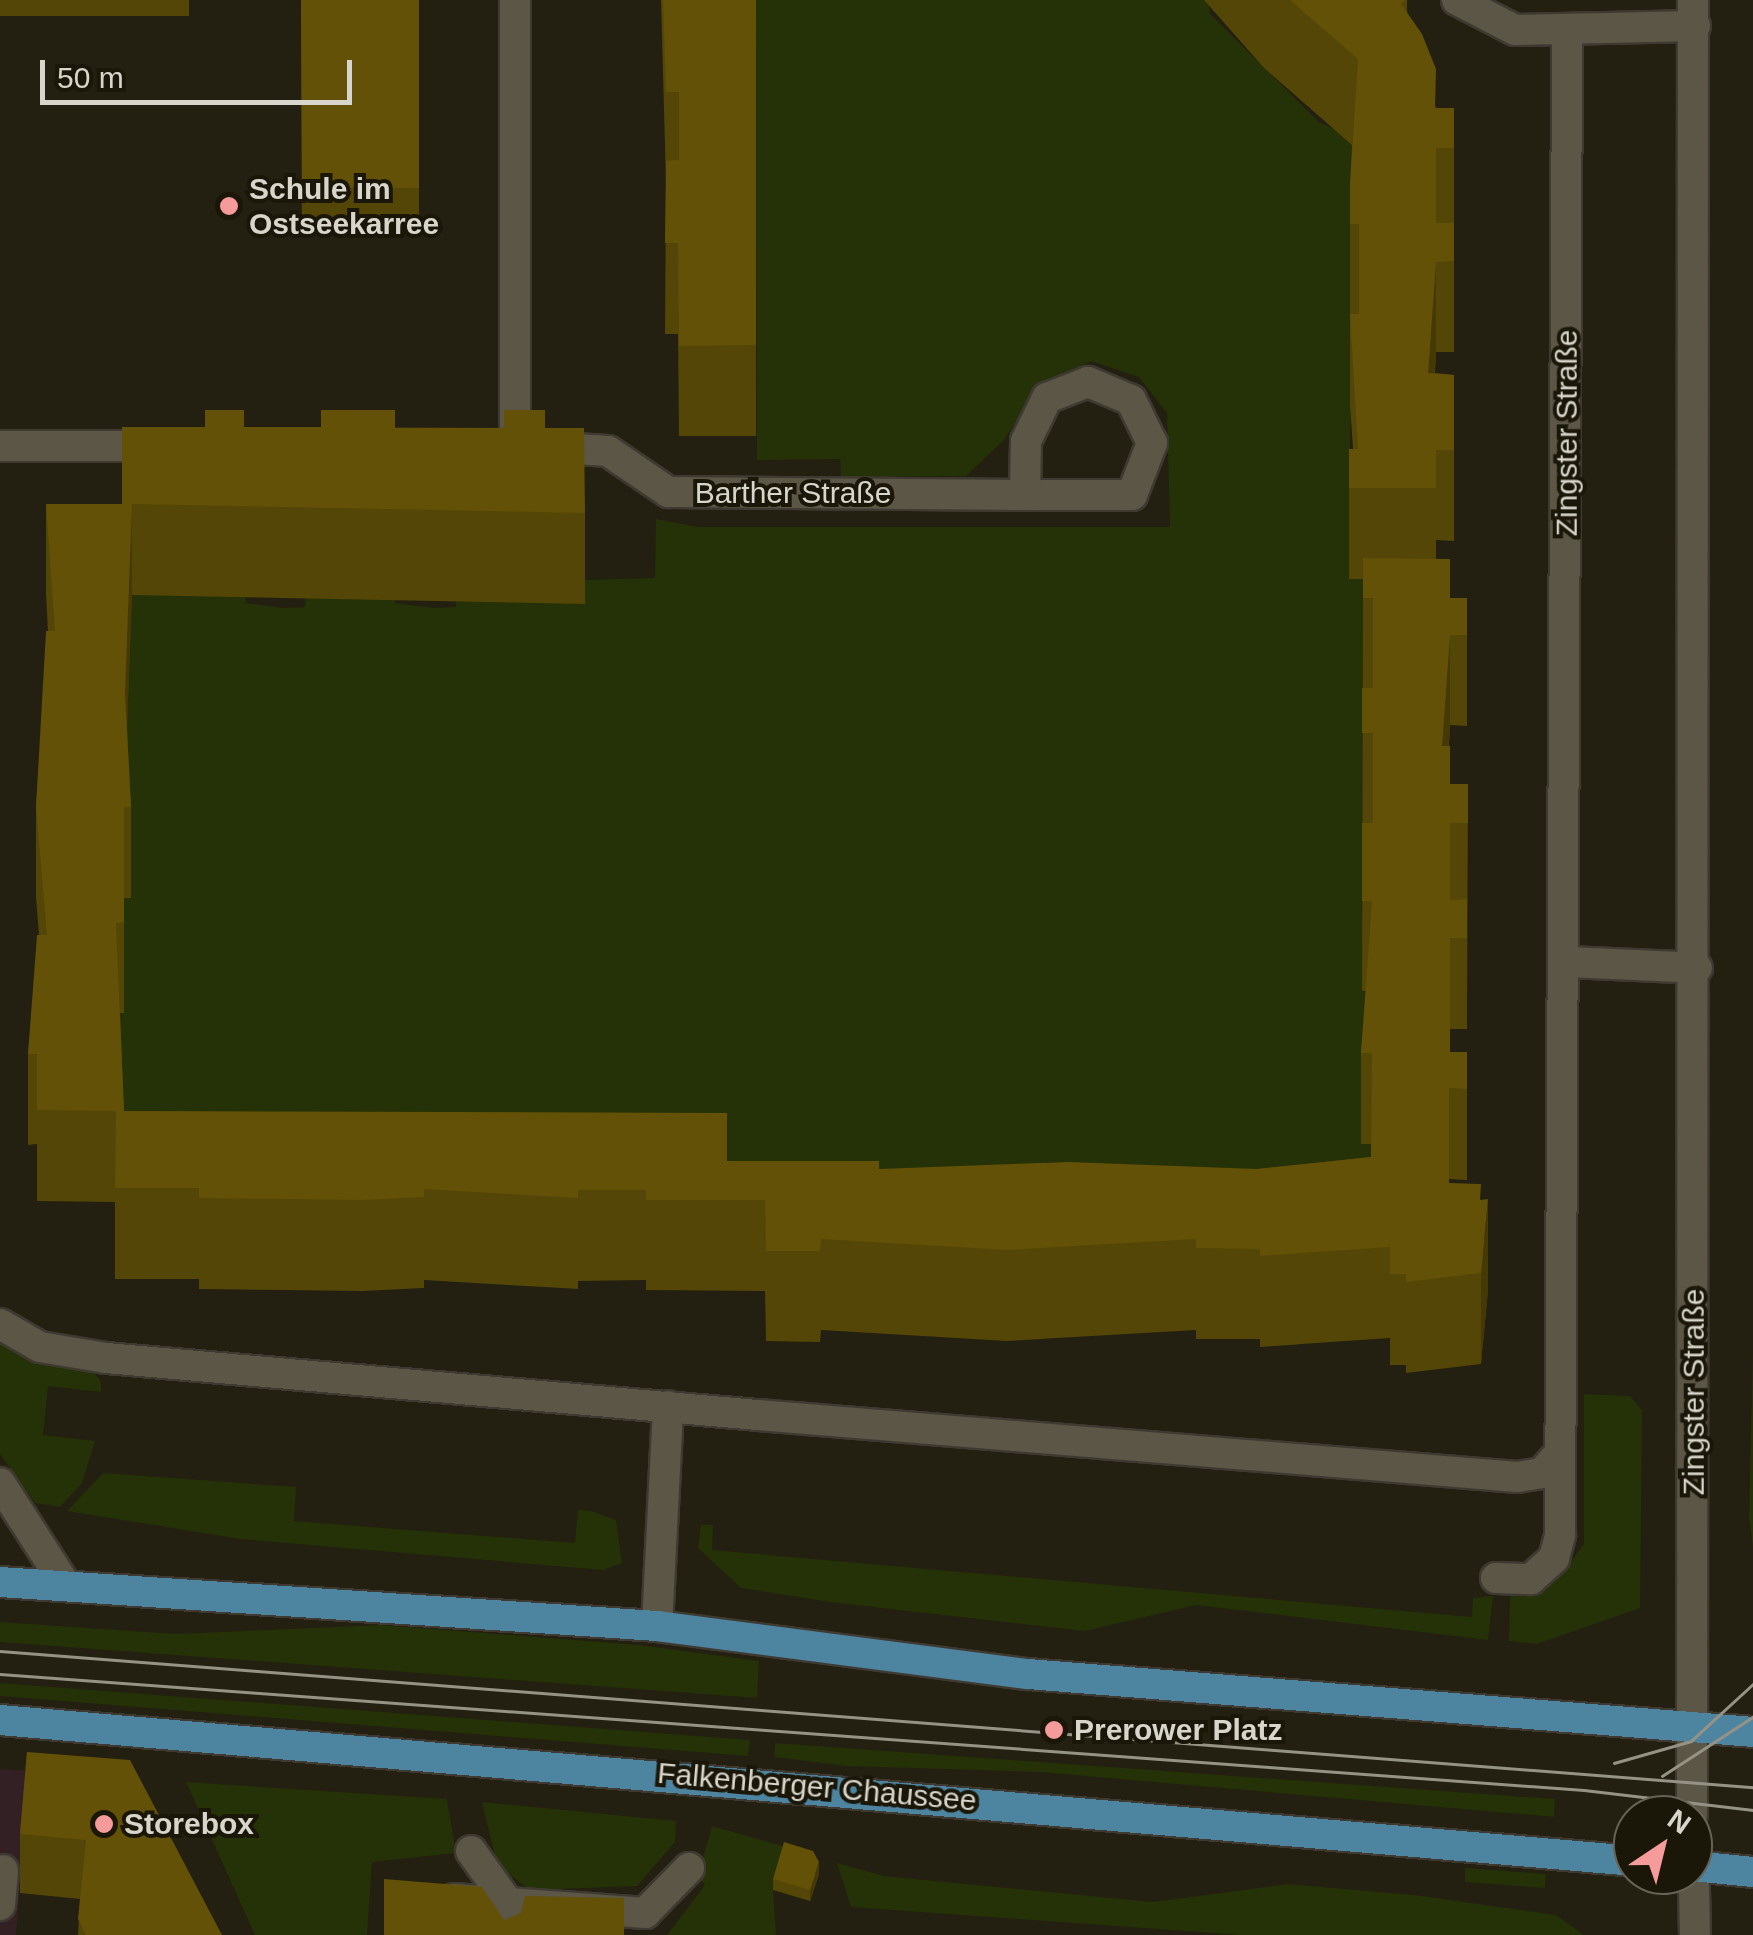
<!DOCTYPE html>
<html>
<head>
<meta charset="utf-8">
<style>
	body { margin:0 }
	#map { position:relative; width:1753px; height:1935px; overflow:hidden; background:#231f11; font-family:Helvetica,sans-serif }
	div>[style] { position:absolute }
	.commercial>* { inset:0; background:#332024 }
	.green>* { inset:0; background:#253106 }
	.roads { filter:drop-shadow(2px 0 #3e3a32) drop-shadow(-2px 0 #3e3a32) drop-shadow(0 2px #3e3a32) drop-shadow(0 -2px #3e3a32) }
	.minor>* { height:30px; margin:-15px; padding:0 15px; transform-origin:15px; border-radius:15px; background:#5b5646 }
	.major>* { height:30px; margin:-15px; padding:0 15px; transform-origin:15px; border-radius:15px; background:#4d85a1 }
	.tram>* { height:2.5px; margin:-1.25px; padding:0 1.25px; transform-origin:1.25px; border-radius:1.25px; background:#959286 }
	.wall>* { inset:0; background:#544606 }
	.shaded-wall>* { inset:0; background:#453905 }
	.building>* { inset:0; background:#625107 }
	.dots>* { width:28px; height:28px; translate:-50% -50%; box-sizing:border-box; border:5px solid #1a1608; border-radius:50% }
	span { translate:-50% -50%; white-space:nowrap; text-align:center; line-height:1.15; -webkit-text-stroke:8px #1a1608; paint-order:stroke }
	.poi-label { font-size:30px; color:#d8d6cc; font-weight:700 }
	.left { translate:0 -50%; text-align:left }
	.street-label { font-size:30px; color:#d8d6cc }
	.north { position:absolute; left:1613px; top:1795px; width:100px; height:100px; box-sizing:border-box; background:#1a1608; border:2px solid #666356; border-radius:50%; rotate:35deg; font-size:28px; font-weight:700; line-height:40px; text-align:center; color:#d8d6cc }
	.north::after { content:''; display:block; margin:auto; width:35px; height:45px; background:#f59b9b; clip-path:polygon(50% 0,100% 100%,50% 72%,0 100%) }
	.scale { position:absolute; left:40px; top:60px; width:312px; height:45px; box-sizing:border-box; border:5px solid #d8d6cc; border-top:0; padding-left:12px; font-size:30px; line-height:35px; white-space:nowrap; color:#d8d6cc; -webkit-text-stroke:8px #1a1608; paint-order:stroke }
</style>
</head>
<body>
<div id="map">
	<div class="commercial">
		<div style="clip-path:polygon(0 1769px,29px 1771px,16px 1935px,0 1935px)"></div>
	</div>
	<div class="green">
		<div style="clip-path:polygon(756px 0,1208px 0,1210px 14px,1319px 122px,1357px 139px,1350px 450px,1436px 578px,1363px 689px,1362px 991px,1372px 992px,1362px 1144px,1372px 1144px,1371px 1255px,124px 1202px,116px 1013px,124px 1012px,124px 898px,131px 897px,125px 783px,132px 595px,245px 595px,246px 603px,283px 608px,305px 607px,306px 595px,395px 596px,395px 603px,434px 608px,456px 607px,456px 595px,584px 604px,584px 580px,655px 578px,656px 519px,698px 527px,1170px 527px,1167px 413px,1139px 377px,1091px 361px,1043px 382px,1003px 441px,966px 476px,841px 477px,840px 459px,757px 460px)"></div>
		<div style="clip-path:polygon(0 1344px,93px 1371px,101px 1382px,101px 1392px,48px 1386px,43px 1435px,95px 1441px,82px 1483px,60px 1507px,35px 1503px,0 1454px)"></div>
		<div style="clip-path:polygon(1753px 1349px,1753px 1548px,1749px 1517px)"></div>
		<div style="clip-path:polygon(1584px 1394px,1630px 1396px,1642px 1410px,1640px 1608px,1537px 1644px,1509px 1641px,1510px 1595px,1559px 1577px,1584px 1544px)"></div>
		<div style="clip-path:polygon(103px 1473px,296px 1487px,294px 1521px,575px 1543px,578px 1510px,591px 1511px,616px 1520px,622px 1563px,603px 1570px,240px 1539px,67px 1511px)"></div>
		<div style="clip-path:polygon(701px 1525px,713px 1525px,712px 1550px,1472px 1617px,1473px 1598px,1493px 1596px,1488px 1640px,1196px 1605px,1085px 1631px,830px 1602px,741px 1588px,698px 1548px)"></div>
		<div style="clip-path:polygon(0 1622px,176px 1634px,381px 1625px,639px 1645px,759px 1661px,757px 1698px,0 1642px)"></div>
		<div style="clip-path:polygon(0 1683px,750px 1740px,748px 1756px,0 1696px)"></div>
		<div style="clip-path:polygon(775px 1743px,1555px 1799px,1554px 1817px,1040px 1772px,846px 1766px,774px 1757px)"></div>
		<div style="clip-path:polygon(186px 1782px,447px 1799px,456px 1853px,372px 1862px,367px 1935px,255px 1935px)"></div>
		<div style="clip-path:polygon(482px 1802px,676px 1821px,675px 1842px,637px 1886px,530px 1890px,497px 1865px)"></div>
		<div style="clip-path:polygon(712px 1826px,786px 1847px,773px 1890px,776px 1935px,667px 1935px,705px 1885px,698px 1876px)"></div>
		<div style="clip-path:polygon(837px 1863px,884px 1876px,1153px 1902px,1288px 1884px,1414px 1895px,1556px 1915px,1584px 1935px,1241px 1935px,851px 1907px)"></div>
		<div style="clip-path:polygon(1465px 1868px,1546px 1874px,1545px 1888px,1465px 1882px)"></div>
	</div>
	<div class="roads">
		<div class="minor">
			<div style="left:515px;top:0;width:445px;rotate:90deg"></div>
			<div style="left:1457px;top:0;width:65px;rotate:27.3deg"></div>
			<div style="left:1515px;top:30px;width:180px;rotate:-1.3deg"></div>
			<div style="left:0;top:446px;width:163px"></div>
			<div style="left:544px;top:447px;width:64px;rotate:3.6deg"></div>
			<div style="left:608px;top:451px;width:73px;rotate:34.3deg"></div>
			<div style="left:668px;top:492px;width:357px;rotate:0.5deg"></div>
			<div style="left:1025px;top:495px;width:107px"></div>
			<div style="left:1132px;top:495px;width:56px;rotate:-69deg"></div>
			<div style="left:1152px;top:443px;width:48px;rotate:-116deg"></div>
			<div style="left:1131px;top:400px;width:47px;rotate:-157.3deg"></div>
			<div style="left:1088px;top:382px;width:44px;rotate:158.7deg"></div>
			<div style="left:1047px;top:398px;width:48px;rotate:116deg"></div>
			<div style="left:1026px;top:441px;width:54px;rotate:91.1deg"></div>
			<div style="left:1567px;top:962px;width:130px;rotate:2.6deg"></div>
			<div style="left:0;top:1324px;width:46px;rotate:29.9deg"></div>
			<div style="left:40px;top:1347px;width:67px;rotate:9.5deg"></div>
			<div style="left:106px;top:1358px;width:654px;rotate:5deg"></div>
			<div style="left:758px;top:1415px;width:762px;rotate:4.67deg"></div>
			<div style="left:1517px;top:1477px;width:25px;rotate:-9deg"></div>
			<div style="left:1542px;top:1473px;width:18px;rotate:-49deg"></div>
			<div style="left:0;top:1483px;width:122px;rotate:57.3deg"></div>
			<div style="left:1496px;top:1578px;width:35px;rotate:2deg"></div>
			<div style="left:1531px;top:1579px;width:31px;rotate:-42deg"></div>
			<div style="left:1554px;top:1558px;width:24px;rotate:-75deg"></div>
			<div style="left:1560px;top:1535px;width:1504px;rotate:-89.73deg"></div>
			<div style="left:657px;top:1626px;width:220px;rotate:-87.1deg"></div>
			<div style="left:1692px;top:1815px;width:1815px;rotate:-89.97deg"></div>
			<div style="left:1693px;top:1846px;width:89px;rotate:88.7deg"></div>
			<div style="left:471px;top:1851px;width:64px;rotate:54.6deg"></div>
			<div style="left:508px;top:1903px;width:32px;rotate:94deg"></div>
			<div style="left:454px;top:1899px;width:192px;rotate:4.2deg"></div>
			<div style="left:645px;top:1913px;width:63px;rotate:-45.6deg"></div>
			<div style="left:0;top:1905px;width:35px;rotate:-85deg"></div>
		</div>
		<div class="major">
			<div style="left:0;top:1582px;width:658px;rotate:3.83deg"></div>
			<div style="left:657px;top:1626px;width:374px;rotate:7.4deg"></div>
			<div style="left:1028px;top:1674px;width:727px;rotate:4.57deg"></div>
			<div style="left:0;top:1720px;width:1639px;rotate:4.93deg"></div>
			<div style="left:1693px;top:1866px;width:60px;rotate:5.7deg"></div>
		</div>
	</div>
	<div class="tram">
		<div style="left:0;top:1651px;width:1758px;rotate:4.44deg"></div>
		<div style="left:0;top:1674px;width:1588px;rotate:4.19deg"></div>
		<div style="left:1584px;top:1790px;width:170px;rotate:6.7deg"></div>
		<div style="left:1614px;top:1763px;width:80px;rotate:-15.9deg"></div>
		<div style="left:1691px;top:1741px;width:84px;rotate:-42.6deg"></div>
		<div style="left:1662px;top:1776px;width:108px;rotate:-33deg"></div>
	</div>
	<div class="wall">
		<div style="clip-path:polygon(0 0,189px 0,189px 16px,0 16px)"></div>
		<div style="clip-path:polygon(301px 0,419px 0,419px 231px,302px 230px)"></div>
		<div style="clip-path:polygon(661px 0,756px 0,756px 436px,679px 436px,678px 334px,665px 334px,666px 183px)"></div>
		<div style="clip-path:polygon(1204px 0,1407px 0,1407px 12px,1436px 108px,1454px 108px,1454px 352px,1436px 352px,1435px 373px,1454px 375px,1454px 541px,1436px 540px,1436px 559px,1450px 598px,1467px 598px,1467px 726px,1450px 725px,1449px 746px,1450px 784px,1468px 784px,1467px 1029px,1450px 1029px,1450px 1052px,1467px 1052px,1467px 1180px,1449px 1179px,1449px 1183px,1481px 1200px,1488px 1290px,1481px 1364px,1406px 1373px,1406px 1365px,1390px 1365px,1390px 1338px,1260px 1347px,1260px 1339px,1196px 1339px,1196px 1330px,1007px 1341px,821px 1330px,820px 1342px,766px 1341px,765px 1291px,646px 1290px,646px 1280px,578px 1281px,578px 1289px,424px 1280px,424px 1288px,362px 1291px,199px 1289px,199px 1279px,115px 1279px,115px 1202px,37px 1201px,37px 1144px,28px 1145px,28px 1054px,39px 935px,36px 898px,36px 807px,48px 631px,46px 595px,46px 504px,122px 504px,205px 427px,545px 428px,585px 513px,585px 604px,132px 595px,127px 729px,131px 807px,131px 898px,124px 898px,124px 1013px,120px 1013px,124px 1111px,727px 1161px,879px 1169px,1257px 1169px,1371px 1157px,1371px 1144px,1361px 1144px,1361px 1053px,1366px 991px,1362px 991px,1363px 579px,1349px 579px,1349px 449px,1353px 449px,1350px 404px,1350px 185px,1352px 145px,1264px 68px)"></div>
		<div style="clip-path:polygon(27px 1752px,222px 1935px,78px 1935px,80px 1899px,20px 1893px,20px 1834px)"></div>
		<div style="clip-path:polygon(819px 1874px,810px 1901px,773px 1890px,773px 1879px)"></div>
	</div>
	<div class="shaded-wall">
		<div style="clip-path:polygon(1436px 262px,1436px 352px,1428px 463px,1428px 373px)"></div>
		<div style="clip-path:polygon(132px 504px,132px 595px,125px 783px,125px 692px)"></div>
		<div style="clip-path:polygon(1450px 635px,1450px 725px,1442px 837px,1442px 746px)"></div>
		<div style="clip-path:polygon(1488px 1199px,1488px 1290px,1481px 1364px,1481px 1273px)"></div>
		<div style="clip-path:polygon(819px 1862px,819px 1874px,810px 1901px,810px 1890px)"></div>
	</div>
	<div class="building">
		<div style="clip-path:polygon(301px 0,419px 0,419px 188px,302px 187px)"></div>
		<div style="clip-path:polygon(663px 0,756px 0,756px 345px,679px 346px,678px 243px,665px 243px,666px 161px,679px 160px,679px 92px,666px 92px)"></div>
		<div style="clip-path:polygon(1290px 0,1405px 0,1401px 4px,1422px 34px,1436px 69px,1435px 108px,1454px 108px,1454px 148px,1436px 148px,1436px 223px,1454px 223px,1454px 261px,1436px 262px,1428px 373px,1454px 375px,1454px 450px,1436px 450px,1436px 488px,1349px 488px,1349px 449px,1358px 449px,1350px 314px,1359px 314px,1359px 224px,1350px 224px,1350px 185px,1358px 59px)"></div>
		<div style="clip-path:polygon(205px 410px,244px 410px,244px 427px,321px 427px,321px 410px,395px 410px,395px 428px,504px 428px,504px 410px,545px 410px,545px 428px,584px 428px,585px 513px,132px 504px,125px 692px,131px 807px,124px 807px,124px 922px,116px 923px,124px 1111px,727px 1113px,727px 1161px,879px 1161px,879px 1169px,1068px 1162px,1257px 1169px,1371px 1157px,1372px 1053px,1361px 1053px,1372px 901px,1362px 901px,1362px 823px,1373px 823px,1373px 733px,1362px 733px,1362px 688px,1373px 688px,1373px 598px,1363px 598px,1363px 558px,1450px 559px,1450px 598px,1467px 598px,1467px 635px,1450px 635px,1442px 746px,1450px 746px,1450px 784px,1468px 784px,1468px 823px,1450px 823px,1450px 900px,1467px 899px,1467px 938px,1450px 938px,1450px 1052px,1467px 1052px,1467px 1089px,1449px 1088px,1449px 1183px,1481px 1184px,1480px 1200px,1488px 1199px,1481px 1273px,1406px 1282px,1406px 1274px,1390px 1274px,1390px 1247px,1260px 1256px,1260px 1249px,1196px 1248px,1196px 1239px,1007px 1250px,821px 1239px,820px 1251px,766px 1251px,765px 1200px,646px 1200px,646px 1190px,578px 1190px,578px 1198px,424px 1189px,424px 1197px,362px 1200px,199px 1198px,199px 1188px,115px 1188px,116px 1111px,37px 1110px,37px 1054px,28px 1054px,37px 935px,47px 935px,36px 807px,46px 631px,55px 631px,46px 504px,122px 504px,122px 427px,205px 427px)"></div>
		<div style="clip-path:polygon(27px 1752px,130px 1760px,222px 1935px,86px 1935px,78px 1919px,86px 1840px,20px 1834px)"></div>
		<div style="clip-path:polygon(784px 1842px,813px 1851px,819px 1862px,810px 1890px,773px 1879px)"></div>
		<div style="clip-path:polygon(384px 1879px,482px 1887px,504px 1920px,521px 1913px,525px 1896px,624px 1898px,624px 1935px,384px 1935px)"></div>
	</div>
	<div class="dots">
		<div style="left:229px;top:206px;background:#f59b9b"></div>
		<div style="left:1054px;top:1730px;background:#f59b9b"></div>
		<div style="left:104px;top:1824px;background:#f59b9b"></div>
	</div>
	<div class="poi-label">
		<span class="left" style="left:249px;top:206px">Schule im<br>Ostseekarree</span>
		<span class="left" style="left:1074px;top:1730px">Prerower Platz</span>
		<span class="left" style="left:124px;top:1824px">Storebox</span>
	</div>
	<div class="street-label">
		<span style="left:1567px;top:433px;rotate:-90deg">Zingster Straße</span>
		<span style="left:793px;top:493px">Barther Straße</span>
		<span style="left:1694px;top:1392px;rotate:-90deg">Zingster Straße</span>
		<span style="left:817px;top:1787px;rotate:5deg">Falkenberger Chaussee</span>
	</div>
	<div class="north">N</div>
	<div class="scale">50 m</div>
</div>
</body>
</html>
